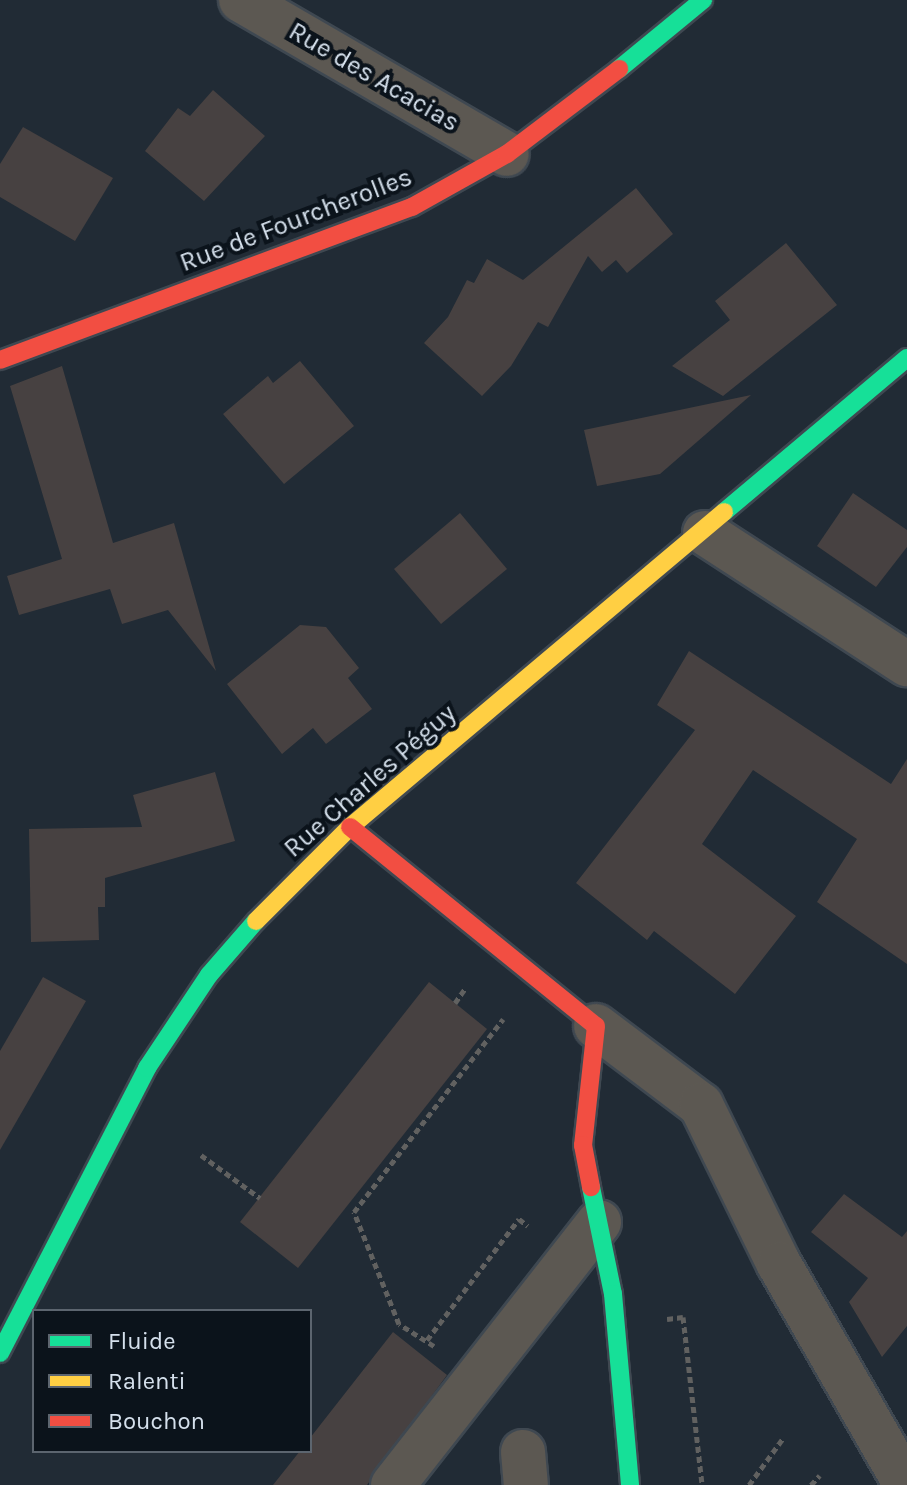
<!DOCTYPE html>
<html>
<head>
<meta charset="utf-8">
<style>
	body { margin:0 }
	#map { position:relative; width:907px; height:1485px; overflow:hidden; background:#212b35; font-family:Karla,sans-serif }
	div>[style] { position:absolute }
	.building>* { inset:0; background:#474141 }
	.path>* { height:5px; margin-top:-2.5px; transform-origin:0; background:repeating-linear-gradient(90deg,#616160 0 6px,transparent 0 10px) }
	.roads { filter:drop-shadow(2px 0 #3f4851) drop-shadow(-2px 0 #3f4851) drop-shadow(0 2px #3f4851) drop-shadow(0 -2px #3f4851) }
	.street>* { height:44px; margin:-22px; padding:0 22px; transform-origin:22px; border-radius:22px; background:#5c5852 }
	.fast>* { height:18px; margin:-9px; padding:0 9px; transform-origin:9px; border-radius:9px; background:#16e098 }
	.slow>* { height:18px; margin:-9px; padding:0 9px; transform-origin:9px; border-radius:9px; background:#ffcf43 }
	.jam>* { height:18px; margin:-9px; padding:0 9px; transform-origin:9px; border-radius:9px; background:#f24e42 }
	span { translate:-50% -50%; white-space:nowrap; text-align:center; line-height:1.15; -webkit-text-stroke:8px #0b131b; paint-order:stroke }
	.street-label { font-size:26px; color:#d5e0ec }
	.legend { position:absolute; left:32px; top:1309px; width:280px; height:144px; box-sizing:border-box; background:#0b131b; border:2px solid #5c656f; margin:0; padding:10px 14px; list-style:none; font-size:24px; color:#d5e0ec }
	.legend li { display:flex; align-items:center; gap:16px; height:40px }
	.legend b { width:40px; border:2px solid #5c656f }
</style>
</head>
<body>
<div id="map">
	<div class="building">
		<div style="clip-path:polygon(213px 90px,265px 136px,204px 201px,145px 151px,178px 108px,190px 116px)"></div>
		<div style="clip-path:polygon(23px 127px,113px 178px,75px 241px,0 197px,0 164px)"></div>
		<div style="clip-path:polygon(636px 188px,673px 234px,627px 273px,616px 260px,602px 272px,588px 256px,548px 327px,538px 322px,511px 366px,482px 396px,424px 343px,448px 317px,467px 280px,474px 283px,487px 259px,523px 280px)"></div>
		<div style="clip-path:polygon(786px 243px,837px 305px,723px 396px,672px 366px,730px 320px,715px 301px)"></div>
		<div style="clip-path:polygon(300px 361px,354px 426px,284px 484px,223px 414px,268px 376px,273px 383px)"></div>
		<div style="clip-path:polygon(62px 366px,113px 543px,174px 523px,216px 671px,168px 610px,122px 624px,110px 589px,19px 615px,7px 576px,62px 559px,10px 386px)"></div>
		<div style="clip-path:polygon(751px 395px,660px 474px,597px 486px,584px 430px)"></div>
		<div style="clip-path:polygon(853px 493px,907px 530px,907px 547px,876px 587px,817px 546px)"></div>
		<div style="clip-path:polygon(460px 513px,507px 569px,441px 624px,394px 569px)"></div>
		<div style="clip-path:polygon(300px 625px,326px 627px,359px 668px,348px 678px,372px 709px,326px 744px,313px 728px,282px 754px,227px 684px)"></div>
		<div style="clip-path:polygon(689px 651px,891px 784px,907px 759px,907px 964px,817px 902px,857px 839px,753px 770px,702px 844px,796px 916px,735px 994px,654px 931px,647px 940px,576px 883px,695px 730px,657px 705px)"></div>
		<div style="clip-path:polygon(215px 772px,235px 841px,105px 878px,105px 907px,98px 907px,99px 940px,31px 942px,29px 829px,142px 827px,133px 795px)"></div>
		<div style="clip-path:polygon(43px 977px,86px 1001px,0 1150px,0 1051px)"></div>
		<div style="clip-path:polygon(429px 982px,487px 1029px,298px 1268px,240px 1222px)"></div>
		<div style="clip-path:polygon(844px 1194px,902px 1237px,907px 1231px,907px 1326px,882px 1357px,849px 1302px,868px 1278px,811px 1232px)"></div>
		<div style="clip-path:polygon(393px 1332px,447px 1375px,367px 1485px,273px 1485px,300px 1451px,310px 1451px,310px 1438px)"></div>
	</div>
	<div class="path">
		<div style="left:455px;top:1003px;width:19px;rotate:-55deg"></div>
		<div style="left:201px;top:1155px;width:73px;rotate:36.1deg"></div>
		<div style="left:667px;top:1319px;width:16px;rotate:-7deg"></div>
		<div style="left:683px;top:1317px;width:169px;rotate:83.5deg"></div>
		<div style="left:427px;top:1340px;width:152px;rotate:-52.8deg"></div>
		<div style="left:519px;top:1219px;width:11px;rotate:38deg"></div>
		<div style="left:434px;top:1346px;width:41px;rotate:-147.8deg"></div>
		<div style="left:399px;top:1324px;width:121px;rotate:-111.9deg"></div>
		<div style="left:354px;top:1212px;width:244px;rotate:-52.3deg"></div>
		<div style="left:749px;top:1485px;width:59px;rotate:-53.9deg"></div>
		<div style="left:811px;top:1485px;width:13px;rotate:-48deg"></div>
	</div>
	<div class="roads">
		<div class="street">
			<div style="left:241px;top:0;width:307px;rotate:30.1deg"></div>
			<div style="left:705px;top:533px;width:241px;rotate:33deg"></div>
			<div style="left:596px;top:1026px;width:131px;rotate:37deg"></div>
			<div style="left:701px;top:1105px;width:177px;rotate:63.9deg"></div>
			<div style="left:779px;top:1264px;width:255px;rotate:60.1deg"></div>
			<div style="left:523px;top:1452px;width:33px;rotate:85deg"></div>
			<div style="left:393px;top:1485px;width:334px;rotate:-51.9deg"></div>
		</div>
		<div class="fast">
			<div style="left:619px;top:69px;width:109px;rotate:-39.4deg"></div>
			<div style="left:724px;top:512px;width:239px;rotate:-40.1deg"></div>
			<div style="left:591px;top:1187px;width:109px;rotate:78.4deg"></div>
			<div style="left:613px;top:1294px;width:192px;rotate:84.9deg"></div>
			<div style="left:0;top:1353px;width:321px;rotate:-62.7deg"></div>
			<div style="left:147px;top:1068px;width:112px;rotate:-56.3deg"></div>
			<div style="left:209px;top:975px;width:72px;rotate:-49deg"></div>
		</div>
		<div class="slow">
			<div style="left:256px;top:921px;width:133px;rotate:-45deg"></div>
			<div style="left:350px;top:827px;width:489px;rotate:-40.1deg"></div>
		</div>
		<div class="jam">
			<div style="left:0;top:360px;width:439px;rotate:-20.4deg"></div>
			<div style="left:412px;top:207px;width:109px;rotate:-29.2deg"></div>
			<div style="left:507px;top:154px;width:141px;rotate:-37.2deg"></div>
			<div style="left:350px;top:827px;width:316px;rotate:39deg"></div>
			<div style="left:596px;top:1026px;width:120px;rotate:96.2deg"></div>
			<div style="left:583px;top:1145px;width:43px;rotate:79.2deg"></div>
		</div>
	</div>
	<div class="street-label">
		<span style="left:374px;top:77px;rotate:30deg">Rue des Acacias</span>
		<span style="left:296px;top:220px;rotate:-21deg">Rue de Fourcherolles</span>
		<span style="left:370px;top:781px;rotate:-41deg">Rue Charles Péguy</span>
	</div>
	<ul class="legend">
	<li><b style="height:10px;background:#16e098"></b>Fluide</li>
	<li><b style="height:10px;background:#ffcf43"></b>Ralenti</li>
	<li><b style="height:10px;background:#f24e42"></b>Bouchon</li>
	</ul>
</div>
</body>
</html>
